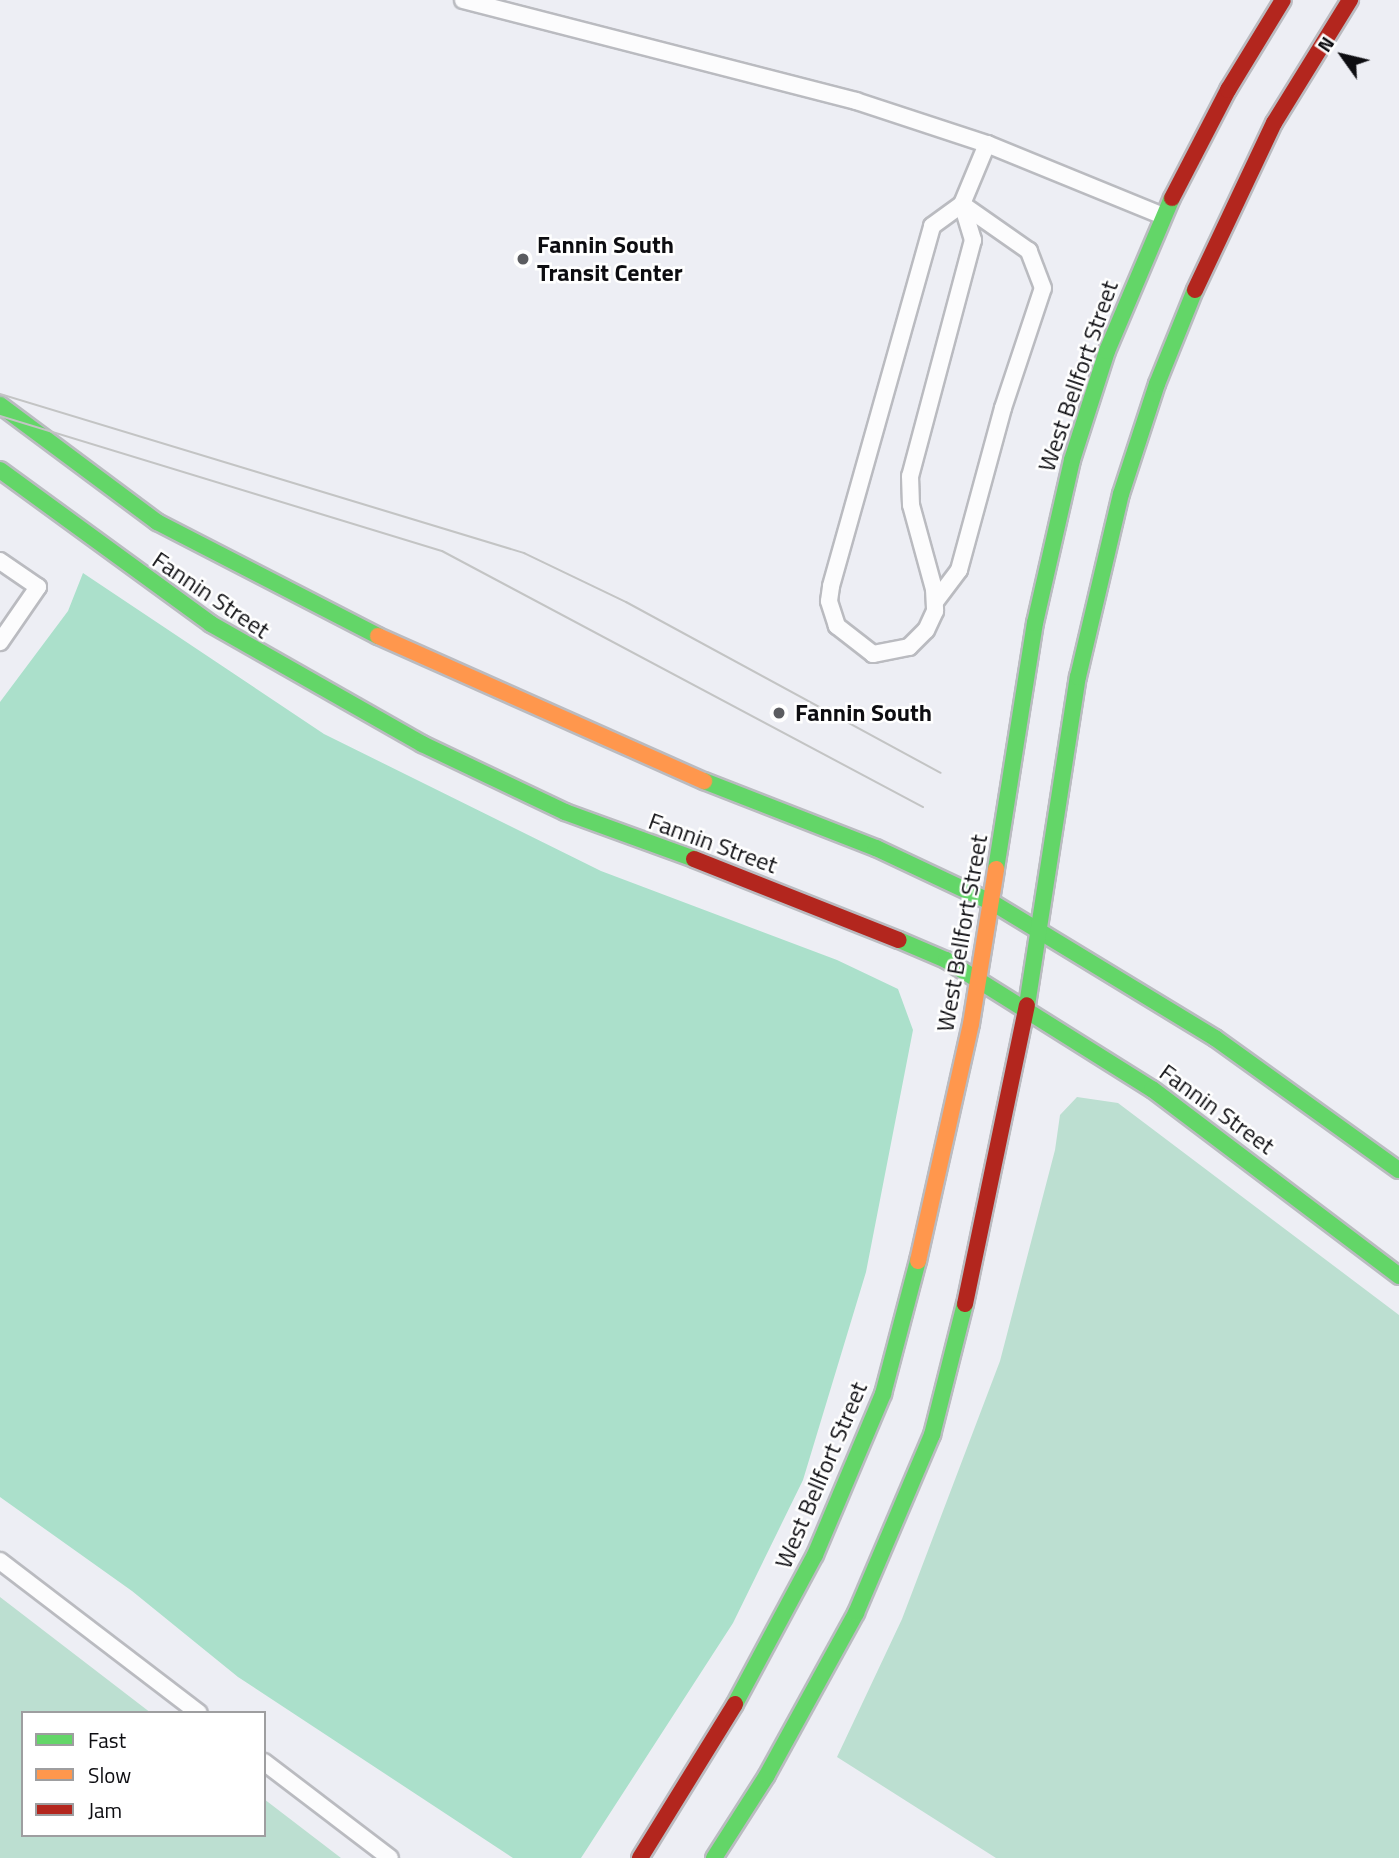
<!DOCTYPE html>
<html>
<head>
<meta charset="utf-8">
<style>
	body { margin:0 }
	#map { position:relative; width:1399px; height:1858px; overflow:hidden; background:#edeef4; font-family:"Titillium Web",sans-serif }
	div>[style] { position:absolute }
	.green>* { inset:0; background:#bcdfd1 }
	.forest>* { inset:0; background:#abe0cb }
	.roads { filter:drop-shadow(2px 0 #babbc0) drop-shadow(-2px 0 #babbc0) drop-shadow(0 2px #babbc0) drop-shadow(0 -2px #babbc0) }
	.lane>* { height:16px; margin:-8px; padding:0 8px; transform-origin:8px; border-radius:8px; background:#fcfcfd }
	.fast>* { height:16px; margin:-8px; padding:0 8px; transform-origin:8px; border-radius:8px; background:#63d668 }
	.slow>* { height:16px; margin:-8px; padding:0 8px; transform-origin:8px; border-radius:8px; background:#ff974d }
	.jam>* { height:16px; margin:-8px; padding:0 8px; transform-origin:8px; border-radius:8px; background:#b3261e }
	.tram>* { height:2px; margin:-1px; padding:0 1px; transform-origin:1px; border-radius:1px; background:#c3c4c4 }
	.dots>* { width:19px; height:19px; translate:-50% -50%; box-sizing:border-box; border:4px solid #fff; border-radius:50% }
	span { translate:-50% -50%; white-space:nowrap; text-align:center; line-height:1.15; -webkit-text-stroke:5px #fff; paint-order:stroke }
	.poi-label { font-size:24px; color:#0d0d11; font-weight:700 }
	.left { translate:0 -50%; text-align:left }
	.street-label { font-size:24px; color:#0d0d11 }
	.legend { position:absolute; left:21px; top:1711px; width:245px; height:126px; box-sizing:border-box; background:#fff; border:2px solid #9e9ea0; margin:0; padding:9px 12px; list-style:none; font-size:21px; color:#0d0d11 }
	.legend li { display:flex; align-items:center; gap:14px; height:35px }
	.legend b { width:35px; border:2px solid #9e9ea0 }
	.north { position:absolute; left:1308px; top:21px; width:70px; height:70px; -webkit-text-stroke:5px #fff; paint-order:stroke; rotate:304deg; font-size:19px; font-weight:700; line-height:28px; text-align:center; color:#0d0d11 }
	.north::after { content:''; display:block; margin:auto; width:24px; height:32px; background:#0d0d11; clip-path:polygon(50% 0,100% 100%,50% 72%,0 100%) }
</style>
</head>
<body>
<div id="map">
	<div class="green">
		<div style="clip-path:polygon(1077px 1097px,1118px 1103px,1399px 1315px,1399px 1858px,996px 1858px,837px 1757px,902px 1619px,1000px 1361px,1055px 1150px,1060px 1115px)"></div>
		<div style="clip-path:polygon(0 1597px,151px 1713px,23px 1713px,23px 1835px,264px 1835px,264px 1799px,341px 1858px,0 1858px)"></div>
	</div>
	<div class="forest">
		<div style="clip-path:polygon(83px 573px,324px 734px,601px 871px,837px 960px,898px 989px,913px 1030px,866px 1272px,803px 1480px,733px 1623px,581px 1858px,513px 1858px,238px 1677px,132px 1591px,0 1497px,0 702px,68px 611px)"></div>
	</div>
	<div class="roads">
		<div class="lane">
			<div style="left:463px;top:0;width:406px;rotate:14.4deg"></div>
			<div style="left:856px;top:101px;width:138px;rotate:18.2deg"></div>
			<div style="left:987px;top:144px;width:190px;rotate:22.2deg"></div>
			<div style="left:962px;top:204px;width:38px;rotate:73deg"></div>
			<div style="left:973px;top:240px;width:244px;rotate:104.9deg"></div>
			<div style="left:910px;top:476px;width:29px;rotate:88deg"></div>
			<div style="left:911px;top:505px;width:87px;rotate:74.7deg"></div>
			<div style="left:934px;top:589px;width:22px;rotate:87deg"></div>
			<div style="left:935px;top:611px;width:21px;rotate:115deg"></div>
			<div style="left:926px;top:630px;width:24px;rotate:135deg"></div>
			<div style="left:909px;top:647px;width:37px;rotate:169deg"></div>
			<div style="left:873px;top:654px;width:46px;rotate:-142.1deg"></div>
			<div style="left:837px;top:626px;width:26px;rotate:-108deg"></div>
			<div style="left:829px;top:601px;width:15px;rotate:-82deg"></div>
			<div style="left:831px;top:586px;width:374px;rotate:-74.3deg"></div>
			<div style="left:932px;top:226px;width:37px;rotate:-36deg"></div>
			<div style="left:962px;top:204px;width:65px;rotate:-67.4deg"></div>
			<div style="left:0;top:561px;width:46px;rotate:34.4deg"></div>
			<div style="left:38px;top:587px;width:67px;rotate:124.6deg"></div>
			<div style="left:935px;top:602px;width:40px;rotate:-53deg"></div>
			<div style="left:959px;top:570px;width:168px;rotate:-74.8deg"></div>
			<div style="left:1003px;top:408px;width:126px;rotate:-71.6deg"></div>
			<div style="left:1043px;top:288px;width:40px;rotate:-111deg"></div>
			<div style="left:1029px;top:251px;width:82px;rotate:-145deg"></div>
			<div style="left:0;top:1561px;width:250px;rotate:37.4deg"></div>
			<div style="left:264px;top:1762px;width:158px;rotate:37.3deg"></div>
		</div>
		<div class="fast">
			<div style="left:0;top:405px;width:196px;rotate:36.7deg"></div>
			<div style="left:157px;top:522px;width:249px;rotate:27.3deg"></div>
			<div style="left:0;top:470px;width:261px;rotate:36.1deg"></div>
			<div style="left:211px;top:624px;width:243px;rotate:29.6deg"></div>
			<div style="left:422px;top:744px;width:158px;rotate:25.4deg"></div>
			<div style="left:565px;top:812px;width:137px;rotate:20deg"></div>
			<div style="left:704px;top:781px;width:185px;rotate:21.3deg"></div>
			<div style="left:876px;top:848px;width:129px;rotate:25.2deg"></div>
			<div style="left:993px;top:903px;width:260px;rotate:31.3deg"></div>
			<div style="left:1215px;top:1038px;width:226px;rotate:35.7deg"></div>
			<div style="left:996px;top:869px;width:249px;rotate:-81deg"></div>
			<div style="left:1035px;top:623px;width:167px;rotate:-77.2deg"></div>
			<div style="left:1072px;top:460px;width:114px;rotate:-72.2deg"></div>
			<div style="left:1107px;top:351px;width:166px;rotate:-67deg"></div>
			<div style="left:899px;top:940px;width:51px;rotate:23.1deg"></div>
			<div style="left:946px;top:960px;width:243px;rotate:32.1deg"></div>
			<div style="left:1152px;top:1089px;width:310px;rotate:37.1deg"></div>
			<div style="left:1027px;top:1005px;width:332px;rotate:-81.2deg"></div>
			<div style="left:1078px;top:677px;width:188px;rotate:-76.8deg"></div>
			<div style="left:1121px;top:494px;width:116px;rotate:-71.9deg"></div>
			<div style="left:1157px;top:384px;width:101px;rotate:-68deg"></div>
			<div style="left:735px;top:1704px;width:169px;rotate:-61.8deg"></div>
			<div style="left:815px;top:1555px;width:175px;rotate:-67.1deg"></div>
			<div style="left:883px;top:1394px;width:138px;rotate:-75.3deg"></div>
			<div style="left:714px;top:1858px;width:98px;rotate:-57.4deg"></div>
			<div style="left:767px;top:1775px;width:185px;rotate:-61.2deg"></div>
			<div style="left:856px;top:1613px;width:194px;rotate:-66.9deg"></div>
			<div style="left:932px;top:1435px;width:135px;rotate:-75.9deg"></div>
		</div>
		<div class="slow">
			<div style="left:378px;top:636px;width:357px;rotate:24deg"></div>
			<div style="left:918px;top:1261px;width:243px;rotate:-77.4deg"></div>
			<div style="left:971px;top:1024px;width:157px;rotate:-80.8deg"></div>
		</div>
		<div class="jam">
			<div style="left:1172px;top:198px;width:122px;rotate:-62.6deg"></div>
			<div style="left:1228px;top:90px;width:105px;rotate:-58.6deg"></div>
			<div style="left:1195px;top:290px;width:185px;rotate:-64.7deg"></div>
			<div style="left:1274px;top:123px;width:145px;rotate:-58.3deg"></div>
			<div style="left:694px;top:859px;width:220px;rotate:21.6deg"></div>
			<div style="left:965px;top:1304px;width:305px;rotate:-78.3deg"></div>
			<div style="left:640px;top:1858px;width:181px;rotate:-58.3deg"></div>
		</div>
	</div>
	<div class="tram">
		<div style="left:0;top:394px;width:548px;rotate:16.88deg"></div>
		<div style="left:524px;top:553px;width:113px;rotate:25.7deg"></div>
		<div style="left:626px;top:602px;width:358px;rotate:28.5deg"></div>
		<div style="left:0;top:416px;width:462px;rotate:17deg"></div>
		<div style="left:442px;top:551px;width:545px;rotate:28.02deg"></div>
	</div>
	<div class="dots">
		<div style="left:523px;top:259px;background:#5b5c60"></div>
		<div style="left:779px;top:713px;background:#5b5c60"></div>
	</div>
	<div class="poi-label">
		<span class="left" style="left:537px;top:259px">Fannin South<br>Transit Center</span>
		<span class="left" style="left:795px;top:713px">Fannin South</span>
	</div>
	<div class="street-label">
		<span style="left:1078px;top:376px;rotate:-71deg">West Bellfort Street</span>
		<span style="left:211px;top:595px;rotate:34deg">Fannin Street</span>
		<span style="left:713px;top:843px;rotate:20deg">Fannin Street</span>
		<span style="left:962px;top:933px;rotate:-80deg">West Bellfort Street</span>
		<span style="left:1217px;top:1109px;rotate:36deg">Fannin Street</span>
		<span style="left:821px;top:1475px;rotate:-67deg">West Bellfort Street</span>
	</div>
	<ul class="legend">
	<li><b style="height:9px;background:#63d668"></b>Fast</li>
	<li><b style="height:9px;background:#ff974d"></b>Slow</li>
	<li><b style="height:9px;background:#b3261e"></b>Jam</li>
	</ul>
	<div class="north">N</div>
</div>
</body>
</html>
